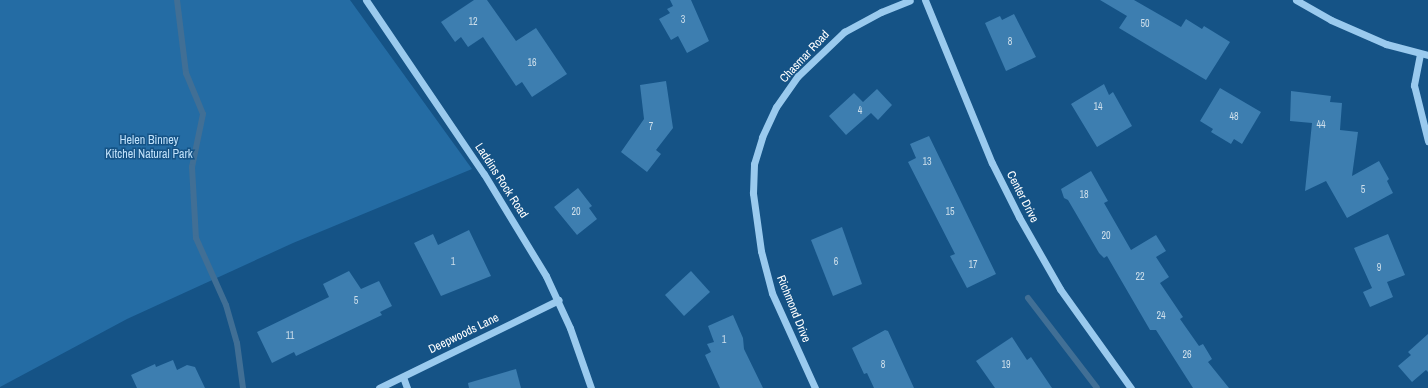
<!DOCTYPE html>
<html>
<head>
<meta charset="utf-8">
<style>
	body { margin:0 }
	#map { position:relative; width:1428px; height:388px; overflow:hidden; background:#155386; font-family:"Archivo Narrow",sans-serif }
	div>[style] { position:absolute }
	.green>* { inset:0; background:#246ca4 }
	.stream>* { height:6px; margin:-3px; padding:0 3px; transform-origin:3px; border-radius:3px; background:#416f95 }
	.building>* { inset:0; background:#3d7eb0 }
	.minor>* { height:7px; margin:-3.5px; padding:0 3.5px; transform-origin:3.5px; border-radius:3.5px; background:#9acaee }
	span { translate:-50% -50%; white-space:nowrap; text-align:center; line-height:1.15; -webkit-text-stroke:3px #155386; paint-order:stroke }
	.number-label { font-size:10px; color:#cedfeb }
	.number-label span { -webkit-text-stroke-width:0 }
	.street-label { font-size:12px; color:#fff }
	.park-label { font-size:12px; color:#c0e1fa }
</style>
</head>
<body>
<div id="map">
	<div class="green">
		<div style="clip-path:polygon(0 0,350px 0,472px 169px,293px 243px,127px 319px,0 387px)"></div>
	</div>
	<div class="stream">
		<div style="left:177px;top:0;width:74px;rotate:83deg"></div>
		<div style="left:186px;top:73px;width:44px;rotate:67.5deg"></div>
		<div style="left:203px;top:114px;width:54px;rotate:101.7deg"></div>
		<div style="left:192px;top:167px;width:71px;rotate:86.8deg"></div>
		<div style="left:196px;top:238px;width:73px;rotate:65.9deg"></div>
		<div style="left:226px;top:305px;width:40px;rotate:74deg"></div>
		<div style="left:237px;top:343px;width:45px;rotate:82.4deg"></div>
		<div style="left:1028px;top:298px;width:113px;rotate:52.5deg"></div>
	</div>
	<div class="building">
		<div style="clip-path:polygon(474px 0,487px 0,516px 41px,536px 28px,567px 74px,532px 97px,522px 82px,516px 86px,483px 37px,468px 47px,461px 37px,455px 42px,441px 22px)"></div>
		<div style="clip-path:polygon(670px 0,691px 0,709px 41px,687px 53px,678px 36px,671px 40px,659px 19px,670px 13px,667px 9px,673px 6px)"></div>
		<div style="clip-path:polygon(1100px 0,1134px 0,1181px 27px,1186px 19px,1202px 29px,1204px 26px,1230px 42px,1206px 80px,1119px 28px,1127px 16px)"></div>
		<div style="clip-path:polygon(1014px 14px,1036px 57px,1006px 71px,985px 23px,1000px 16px,1002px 20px)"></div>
		<div style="clip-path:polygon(666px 81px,673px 128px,656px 150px,661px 154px,647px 172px,621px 152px,644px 119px,640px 85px)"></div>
		<div style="clip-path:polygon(1104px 84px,1109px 95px,1113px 92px,1132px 126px,1097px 147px,1071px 104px)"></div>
		<div style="clip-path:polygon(1220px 88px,1261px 112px,1242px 144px,1234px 139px,1231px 144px,1211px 132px,1213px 129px,1200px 121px)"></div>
		<div style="clip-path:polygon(877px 89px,892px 105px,878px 120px,871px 113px,846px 135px,829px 116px,854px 93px,863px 102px)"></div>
		<div style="clip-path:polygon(1291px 91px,1331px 96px,1330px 102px,1342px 103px,1340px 130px,1358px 132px,1352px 176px,1379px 161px,1389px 179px,1387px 181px,1393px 193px,1347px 218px,1326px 181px,1305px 191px,1312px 123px,1290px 121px)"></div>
		<div style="clip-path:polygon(929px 136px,996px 274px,967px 288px,950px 256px,955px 254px,908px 162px,916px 158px,910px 144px)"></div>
		<div style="clip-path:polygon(1091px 171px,1108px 201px,1104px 203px,1131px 250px,1156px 235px,1166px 251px,1156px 257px,1169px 277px,1160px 283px,1183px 317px,1180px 319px,1199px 346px,1203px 344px,1212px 359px,1208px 362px,1229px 388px,1193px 388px,1156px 330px,1150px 330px,1107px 256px,1104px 258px,1099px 253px,1068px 200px,1064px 198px,1061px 189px)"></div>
		<div style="clip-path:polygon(578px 188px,592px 206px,589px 208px,597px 219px,577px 235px,554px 207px)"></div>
		<div style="clip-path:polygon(842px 227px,862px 284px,833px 296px,811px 240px)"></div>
		<div style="clip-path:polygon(469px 230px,491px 276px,441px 296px,414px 243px,433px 234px,438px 245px)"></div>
		<div style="clip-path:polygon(1388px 234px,1405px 275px,1387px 282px,1393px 297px,1370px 307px,1363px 292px,1372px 288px,1354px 248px)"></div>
		<div style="clip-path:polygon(349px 271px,361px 289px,379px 281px,392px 306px,380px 312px,382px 315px,296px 356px,294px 352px,272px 363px,257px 332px,329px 297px,323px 284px)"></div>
		<div style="clip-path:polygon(691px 271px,710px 292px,684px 316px,665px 295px)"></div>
		<div style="clip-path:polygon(733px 315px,743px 338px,744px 349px,763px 388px,720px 388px,705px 355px,711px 352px,707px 344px,714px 342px,708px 326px)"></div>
		<div style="clip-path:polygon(885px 330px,888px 331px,914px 388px,874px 388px,867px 373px,864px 374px,852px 348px)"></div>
		<div style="clip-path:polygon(1428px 334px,1428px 372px,1426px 370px,1412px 382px,1398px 366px,1411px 355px,1408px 352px)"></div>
		<div style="clip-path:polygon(1012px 337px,1027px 360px,1031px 357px,1052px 388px,995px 388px,976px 361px)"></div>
		<div style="clip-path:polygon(173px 360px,177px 370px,187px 365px,195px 367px,205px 388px,137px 388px,131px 375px,155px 364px,156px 367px)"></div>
		<div style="clip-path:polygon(516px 369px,521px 388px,469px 388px,468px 383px)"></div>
	</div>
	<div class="minor">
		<div style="left:366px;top:0;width:210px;rotate:55.9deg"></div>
		<div style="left:484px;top:174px;width:119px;rotate:58.7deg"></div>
		<div style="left:546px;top:276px;width:57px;rotate:65.2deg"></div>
		<div style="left:570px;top:328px;width:64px;rotate:70.7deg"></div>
		<div style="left:925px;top:0;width:176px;rotate:67.7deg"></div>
		<div style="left:992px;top:163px;width:60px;rotate:63.4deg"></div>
		<div style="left:1019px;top:217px;width:83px;rotate:60.3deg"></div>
		<div style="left:1060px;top:289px;width:122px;rotate:54.4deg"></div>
		<div style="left:1296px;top:0;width:40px;rotate:29.7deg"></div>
		<div style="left:1331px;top:20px;width:60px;rotate:23.6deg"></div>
		<div style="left:1386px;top:44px;width:43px;rotate:14.7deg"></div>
		<div style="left:1420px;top:54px;width:32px;rotate:101deg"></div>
		<div style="left:1414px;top:85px;width:58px;rotate:76deg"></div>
		<div style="left:403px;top:377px;width:12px;rotate:70deg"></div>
		<div style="left:379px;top:388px;width:200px;rotate:-26.1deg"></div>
		<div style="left:815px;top:388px;width:104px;rotate:-114.4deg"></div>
		<div style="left:772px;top:293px;width:43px;rotate:-104.7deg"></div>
		<div style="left:761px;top:251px;width:59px;rotate:-97.9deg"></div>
		<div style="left:753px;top:193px;width:29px;rotate:-88deg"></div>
		<div style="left:754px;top:164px;width:28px;rotate:-73deg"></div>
		<div style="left:762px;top:137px;width:33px;rotate:-65deg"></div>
		<div style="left:776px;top:107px;width:38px;rotate:-55deg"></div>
		<div style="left:798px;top:76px;width:64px;rotate:-43.7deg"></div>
		<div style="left:844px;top:32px;width:42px;rotate:-28.4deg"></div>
		<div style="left:881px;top:12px;width:31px;rotate:-22deg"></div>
	</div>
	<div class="number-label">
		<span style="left:683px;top:20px">3</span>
		<span style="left:473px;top:22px">12</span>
		<span style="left:1145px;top:24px">50</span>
		<span style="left:1010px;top:42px">8</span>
		<span style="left:532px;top:63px">16</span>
		<span style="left:1098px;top:107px">14</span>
		<span style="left:860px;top:111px">4</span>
		<span style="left:1234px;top:117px">48</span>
		<span style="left:1321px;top:125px">44</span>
		<span style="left:651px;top:127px">7</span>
		<span style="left:927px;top:162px">13</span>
		<span style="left:1363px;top:190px">5</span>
		<span style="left:1084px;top:195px">18</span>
		<span style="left:576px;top:212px">20</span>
		<span style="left:950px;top:212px">15</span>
		<span style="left:1106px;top:236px">20</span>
		<span style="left:453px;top:262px">1</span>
		<span style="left:836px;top:262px">6</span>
		<span style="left:973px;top:265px">17</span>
		<span style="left:1379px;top:268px">9</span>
		<span style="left:1140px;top:277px">22</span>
		<span style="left:356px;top:301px">5</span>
		<span style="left:1161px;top:316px">24</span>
		<span style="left:290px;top:336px">11</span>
		<span style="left:724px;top:340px">1</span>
		<span style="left:1187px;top:355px">26</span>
		<span style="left:883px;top:365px">8</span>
		<span style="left:1006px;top:365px">19</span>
	</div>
	<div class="street-label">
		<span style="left:805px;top:57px;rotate:-47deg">Chasmar Road</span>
		<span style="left:501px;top:181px;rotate:57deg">Laddins Rock Road</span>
		<span style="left:1022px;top:197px;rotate:63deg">Center Drive</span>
		<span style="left:793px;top:309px;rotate:68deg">Richmond Drive</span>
		<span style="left:464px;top:334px;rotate:-26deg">Deepwoods Lane</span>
	</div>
	<div class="park-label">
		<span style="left:149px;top:148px">Helen Binney<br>Kitchel Natural Park</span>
	</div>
</div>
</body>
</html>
